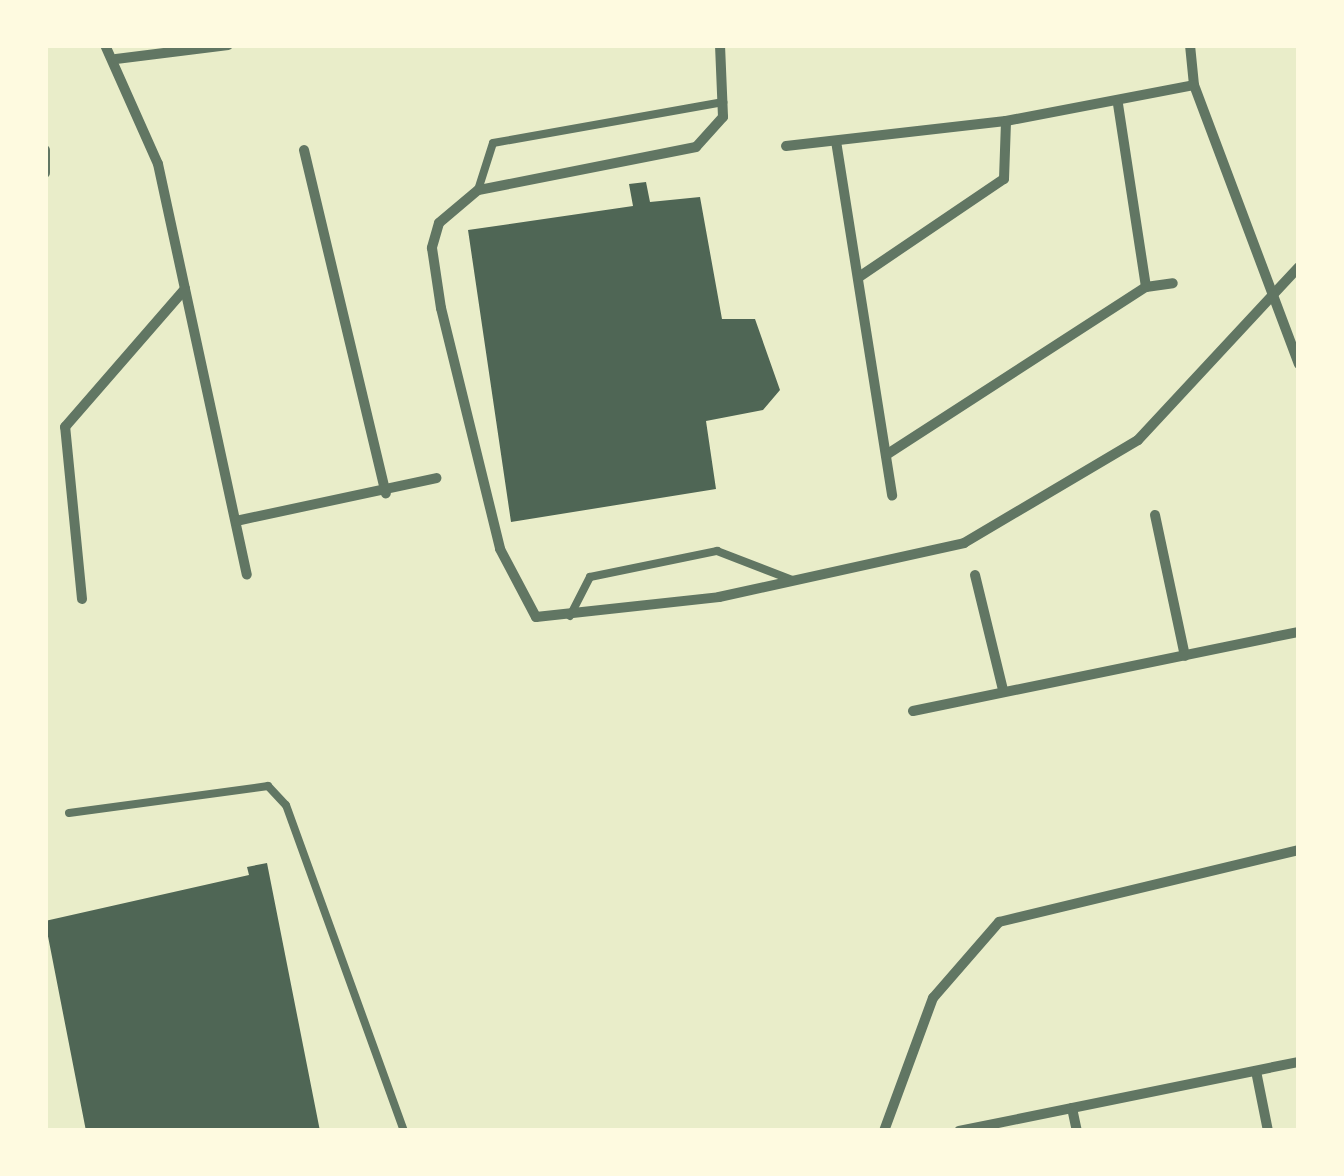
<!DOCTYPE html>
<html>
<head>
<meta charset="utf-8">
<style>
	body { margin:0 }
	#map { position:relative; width:1344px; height:1176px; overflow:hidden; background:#e9edc9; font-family:"DejaVu Sans",sans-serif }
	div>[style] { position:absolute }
	.building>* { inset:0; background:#4f6655 }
	.service>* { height:8px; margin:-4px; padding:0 4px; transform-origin:4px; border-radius:4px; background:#617663 }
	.minor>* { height:10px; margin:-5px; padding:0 5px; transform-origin:5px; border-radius:5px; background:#617663 }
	span { translate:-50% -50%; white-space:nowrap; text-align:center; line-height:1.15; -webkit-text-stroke:8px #fefae0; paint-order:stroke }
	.frame { position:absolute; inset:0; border:48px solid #fefae0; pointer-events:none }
</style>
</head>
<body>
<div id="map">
	<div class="building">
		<div style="clip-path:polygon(646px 182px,650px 202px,700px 197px,722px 319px,755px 319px,780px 390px,763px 410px,706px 421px,716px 489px,511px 522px,468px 230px,633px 206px,629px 184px)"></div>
		<div style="clip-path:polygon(267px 863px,320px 1131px,86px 1131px,45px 921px,249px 875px,247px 867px)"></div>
	</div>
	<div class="service">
		<div style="left:478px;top:190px;width:49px;rotate:-72.3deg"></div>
		<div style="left:493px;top:143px;width:234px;rotate:-10.1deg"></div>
		<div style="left:570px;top:616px;width:44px;rotate:-62.9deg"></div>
		<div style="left:590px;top:577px;width:130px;rotate:-11.6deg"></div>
		<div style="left:717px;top:551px;width:80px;rotate:21.1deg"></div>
		<div style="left:69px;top:813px;width:201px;rotate:-7.7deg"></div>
		<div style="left:268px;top:786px;width:26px;rotate:47deg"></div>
		<div style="left:286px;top:805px;width:347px;rotate:70.1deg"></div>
	</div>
	<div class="minor">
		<div style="left:105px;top:45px;width:130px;rotate:66deg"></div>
		<div style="left:158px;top:164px;width:420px;rotate:77.8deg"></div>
		<div style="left:720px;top:45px;width:72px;rotate:87.6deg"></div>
		<div style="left:723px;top:117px;width:40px;rotate:132deg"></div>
		<div style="left:696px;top:147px;width:222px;rotate:168.8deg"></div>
		<div style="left:478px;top:190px;width:51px;rotate:139.8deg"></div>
		<div style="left:439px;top:223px;width:26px;rotate:106deg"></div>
		<div style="left:432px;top:248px;width:61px;rotate:81.5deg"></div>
		<div style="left:441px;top:308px;width:248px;rotate:76.2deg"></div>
		<div style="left:500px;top:549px;width:77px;rotate:62.1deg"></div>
		<div style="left:536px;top:617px;width:184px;rotate:-6.2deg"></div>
		<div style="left:719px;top:597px;width:251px;rotate:-12.4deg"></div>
		<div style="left:964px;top:543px;width:202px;rotate:-30.6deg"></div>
		<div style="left:1138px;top:440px;width:236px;rotate:-47.1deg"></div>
		<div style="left:1190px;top:45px;width:40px;rotate:84.3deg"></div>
		<div style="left:1194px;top:85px;width:298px;rotate:69.4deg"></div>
		<div style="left:116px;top:59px;width:113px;rotate:-7.1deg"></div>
		<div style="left:836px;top:141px;width:359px;rotate:81deg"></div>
		<div style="left:786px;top:146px;width:221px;rotate:-6.5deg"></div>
		<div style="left:1006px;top:121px;width:191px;rotate:-10.8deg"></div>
		<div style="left:45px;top:150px;width:23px;rotate:90deg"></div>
		<div style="left:304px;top:150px;width:353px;rotate:76.6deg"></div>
		<div style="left:859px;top:277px;width:175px;rotate:-34.1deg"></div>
		<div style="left:1004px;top:179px;width:58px;rotate:-88deg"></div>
		<div style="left:1146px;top:287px;width:27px;rotate:-8deg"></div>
		<div style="left:886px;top:455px;width:310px;rotate:-32.9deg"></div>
		<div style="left:1146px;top:287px;width:186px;rotate:-98.7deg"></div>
		<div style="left:1155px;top:515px;width:144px;rotate:78deg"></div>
		<div style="left:236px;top:521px;width:205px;rotate:-12.1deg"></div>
		<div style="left:975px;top:575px;width:118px;rotate:76.3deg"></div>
		<div style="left:82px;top:599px;width:173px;rotate:-95.6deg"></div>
		<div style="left:65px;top:427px;width:183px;rotate:-49deg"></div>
		<div style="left:913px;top:711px;width:394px;rotate:-11.6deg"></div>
		<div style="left:1256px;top:1071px;width:61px;rotate:78.7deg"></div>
		<div style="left:1072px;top:1108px;width:24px;rotate:78deg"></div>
		<div style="left:884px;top:1131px;width:142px;rotate:-69.8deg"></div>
		<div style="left:933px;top:998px;width:101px;rotate:-49deg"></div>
		<div style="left:999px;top:922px;width:309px;rotate:-13.5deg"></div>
		<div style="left:959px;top:1131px;width:347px;rotate:-11.5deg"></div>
	</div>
	<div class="frame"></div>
</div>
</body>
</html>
